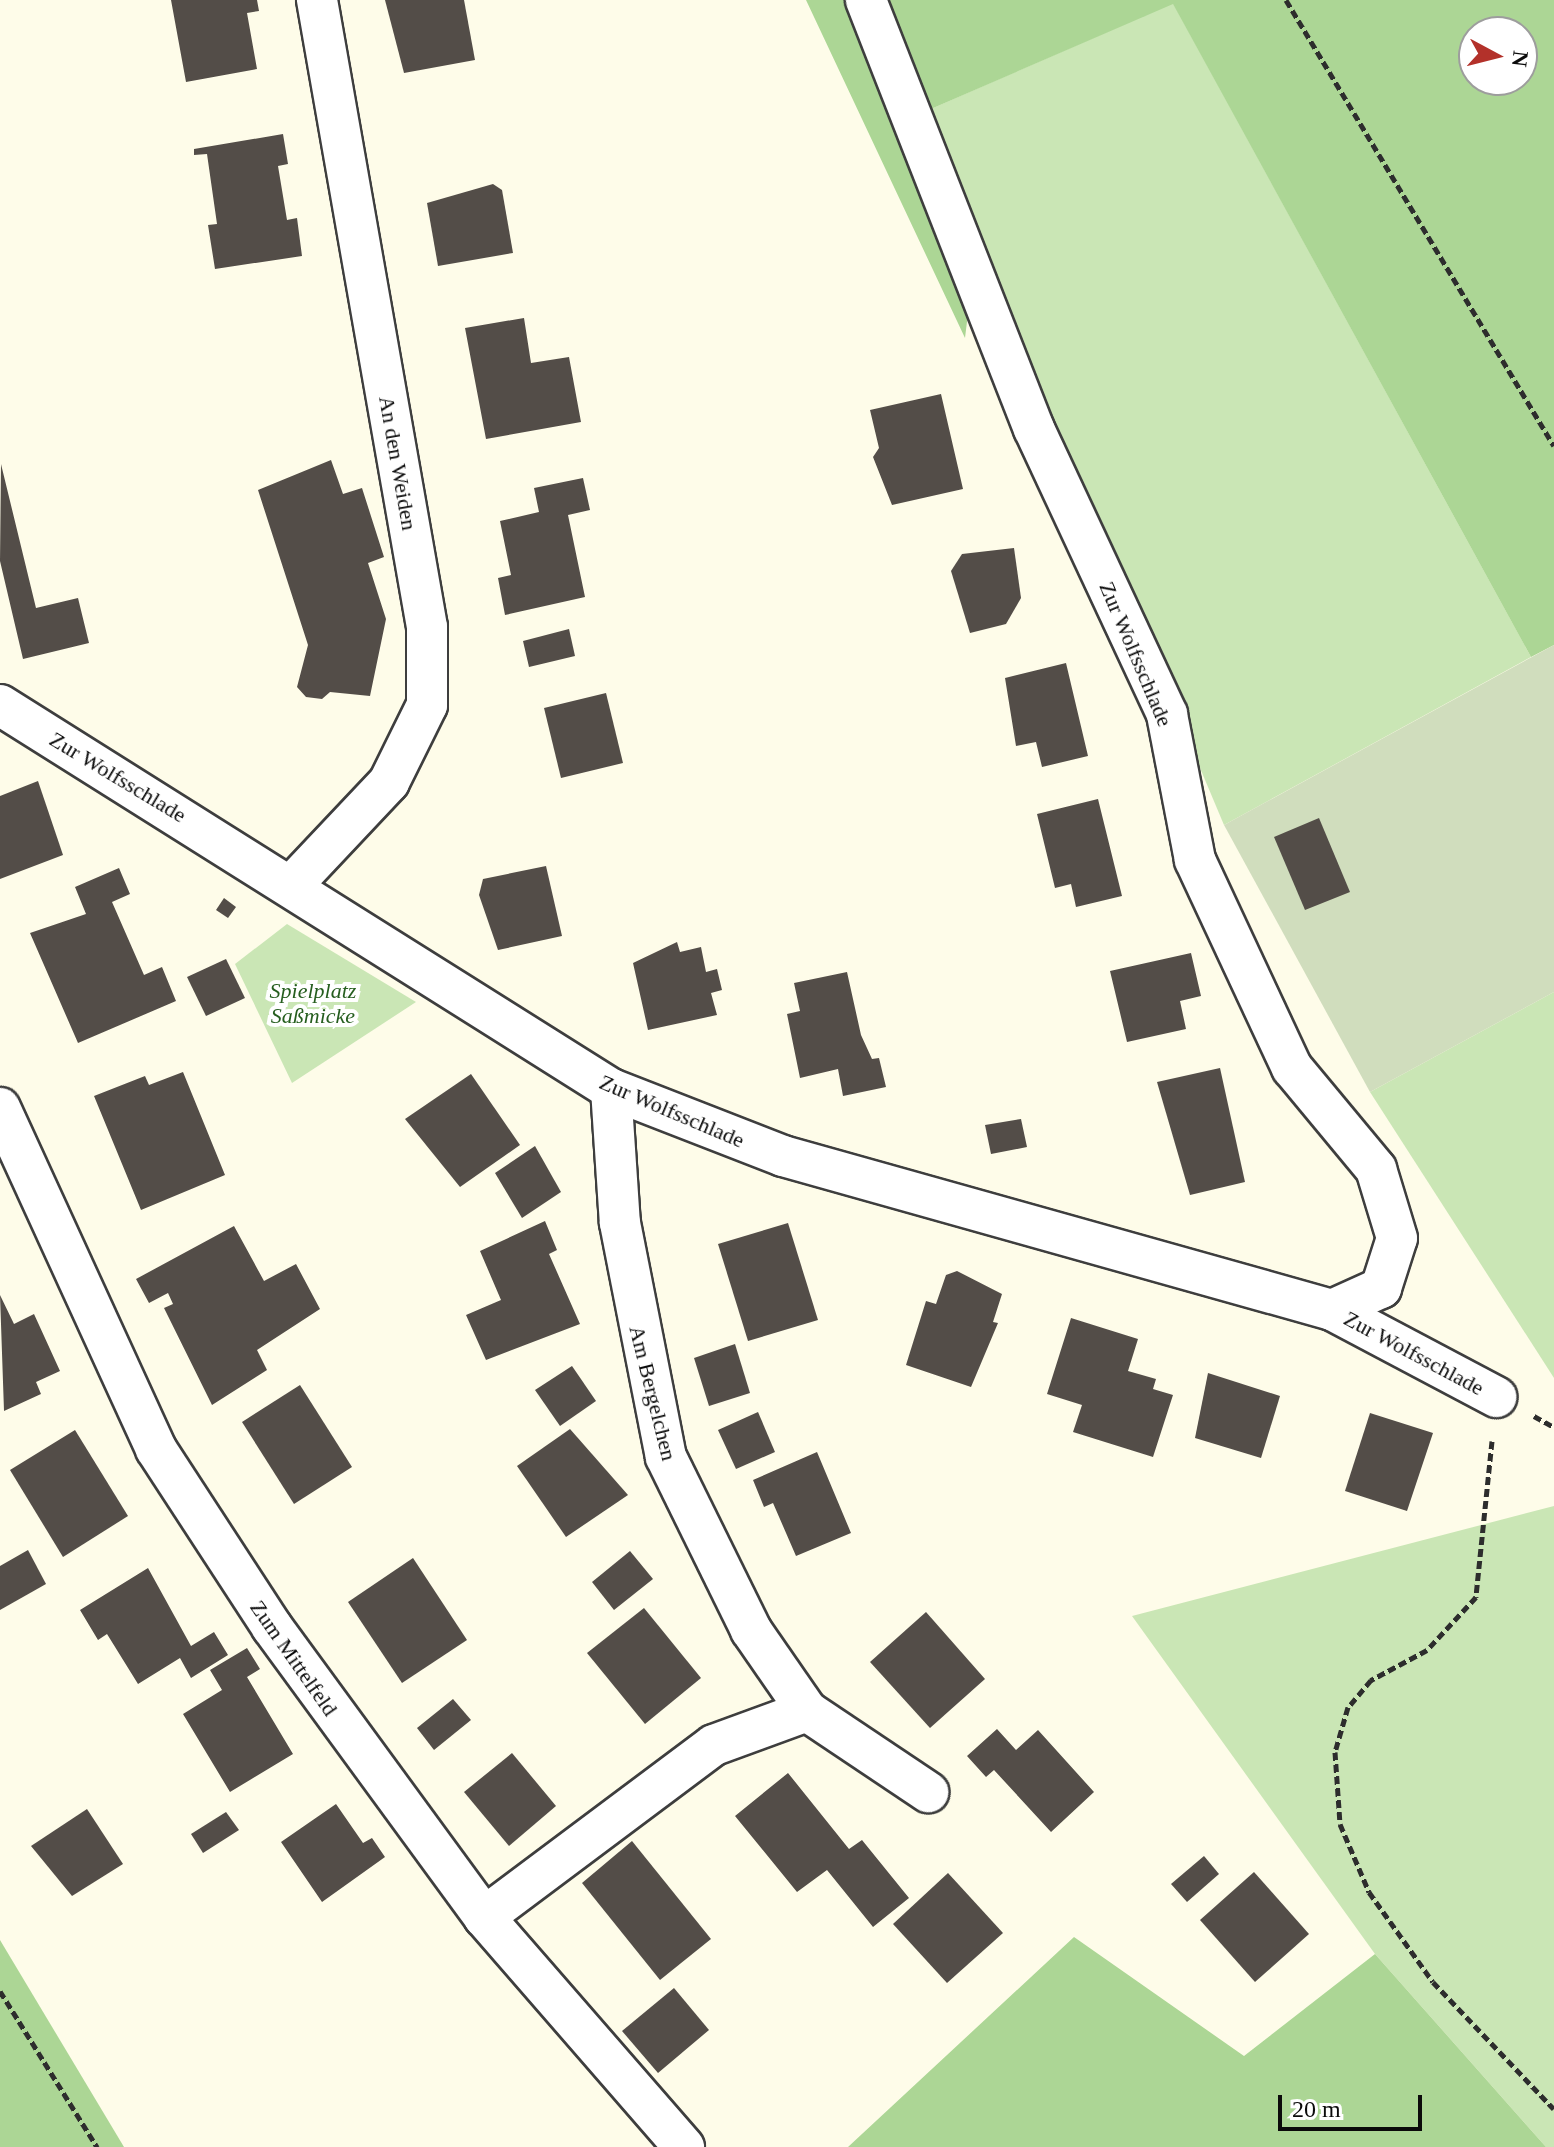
<!DOCTYPE html>
<html>
<head>
<meta charset="utf-8">
<style>
	body { margin:0 }
	#map { position:relative; width:1554px; height:2147px; overflow:hidden; background:#fefce9; font-family:Georgia,serif }
	div>[style] { position:absolute }
	.green>* { inset:0; background:#cae6b5 }
	.forest>* { inset:0; background:#acd695 }
	.cemetery>* { inset:0; background:#d0ddbd }
	.building>* { inset:0; background:#534d48 }
	.path>* { height:5px; margin-top:-2.5px; transform-origin:0; background:repeating-linear-gradient(90deg,#2d2d2d 0 8px,transparent 0 12px) }
	.roads { filter:drop-shadow(2px 0 #3e3e3e) drop-shadow(-2px 0 #3e3e3e) drop-shadow(0 2px #3e3e3e) drop-shadow(0 -2px #3e3e3e) }
	.street>* { height:40px; margin:-20px; padding:0 20px; transform-origin:20px; border-radius:20px; background:#fff }
	span { translate:-50% -50%; white-space:nowrap; text-align:center; line-height:1.15; -webkit-text-stroke:8px #fff; paint-order:stroke }
	.street-label { font-size:22px; color:#0b0b0b }
	.park-label { font-size:22px; color:#265e1f; font-style:italic }
	.north { position:absolute; left:1458px; top:16px; width:80px; height:80px; box-sizing:border-box; background:#fff; border:2px solid #9d9d9d; border-radius:50%; rotate:97deg; font-size:22px; font-weight:700; line-height:32px; text-align:center; color:#0b0b0b }
	.north::after { content:''; display:block; margin:auto; width:28px; height:36px; background:#b3312a; clip-path:polygon(50% 0,100% 100%,50% 72%,0 100%) }
	.scale { position:absolute; left:1278px; top:2095px; width:144px; height:36px; box-sizing:border-box; border:4px solid #0b0b0b; border-top:0; padding-left:10px; font-size:24px; line-height:28px; white-space:nowrap; color:#0b0b0b; -webkit-text-stroke:6px #fff; paint-order:stroke }
</style>
</head>
<body>
<div id="map">
	<div class="green">
		<div style="clip-path:polygon(1173px 3px,1531px 657px,1224px 825px,924px 112px)"></div>
		<div style="clip-path:polygon(287px 924px,416px 1002px,292px 1083px,235px 964px)"></div>
		<div style="clip-path:polygon(1554px 992px,1554px 1378px,1370px 1092px)"></div>
		<div style="clip-path:polygon(1554px 1506px,1554px 2147px,1546px 2147px,1375px 1954px,1132px 1616px)"></div>
	</div>
	<div class="forest">
		<div style="clip-path:polygon(evenodd,806px 0,1554px 0,1554px 645px,1531px 657px,1173px 4px,924px 112px,971px 289px,965px 338px,806px 0,1474px 32px,1522px 32px,1522px 80px,1474px 80px,1474px 32px)"></div>
		<div style="clip-path:polygon(1074px 1937px,1244px 2056px,1375px 1954px,1546px 2147px,848px 2147px)"></div>
		<div style="clip-path:polygon(0 1940px,124px 2147px,0 2147px)"></div>
	</div>
	<div class="cemetery">
		<div style="clip-path:polygon(1554px 645px,1554px 992px,1370px 1092px,1224px 825px)"></div>
	</div>
	<div class="building">
		<div style="clip-path:polygon(171px 0,257px 0,259px 11px,247px 13px,257px 69px,186px 82px)"></div>
		<div style="clip-path:polygon(385px 0,464px 0,475px 60px,404px 73px)"></div>
		<div style="clip-path:polygon(283px 134px,288px 164px,278px 166px,287px 220px,297px 218px,302px 256px,215px 269px,208px 225px,217px 224px,207px 154px,194px 155px,194px 149px)"></div>
		<div style="clip-path:polygon(493px 184px,502px 190px,513px 253px,438px 266px,427px 203px)"></div>
		<div style="clip-path:polygon(524px 318px,531px 363px,569px 357px,581px 422px,486px 439px,465px 328px)"></div>
		<div style="clip-path:polygon(941px 394px,963px 489px,892px 505px,873px 457px,879px 448px,870px 410px)"></div>
		<div style="clip-path:polygon(331px 460px,343px 494px,362px 488px,384px 557px,368px 563px,386px 619px,370px 696px,330px 692px,322px 699px,306px 697px,297px 687px,308px 645px,258px 490px)"></div>
		<div style="clip-path:polygon(1px 464px,36px 608px,78px 598px,89px 643px,23px 659px,0 561px)"></div>
		<div style="clip-path:polygon(583px 478px,590px 510px,568px 515px,585px 597px,505px 615px,498px 578px,511px 575px,500px 521px,539px 512px,534px 488px)"></div>
		<div style="clip-path:polygon(1014px 548px,1021px 598px,1006px 624px,970px 633px,951px 571px,962px 554px)"></div>
		<div style="clip-path:polygon(569px 629px,575px 656px,529px 667px,523px 641px)"></div>
		<div style="clip-path:polygon(1066px 663px,1088px 756px,1042px 767px,1036px 742px,1016px 746px,1005px 678px)"></div>
		<div style="clip-path:polygon(606px 693px,623px 763px,561px 778px,544px 708px)"></div>
		<div style="clip-path:polygon(38px 781px,63px 855px,0 879px,0 796px)"></div>
		<div style="clip-path:polygon(1098px 799px,1122px 896px,1076px 907px,1071px 884px,1055px 888px,1037px 814px)"></div>
		<div style="clip-path:polygon(1319px 818px,1350px 892px,1305px 910px,1274px 837px)"></div>
		<div style="clip-path:polygon(546px 866px,562px 936px,498px 950px,479px 895px,483px 879px)"></div>
		<div style="clip-path:polygon(119px 868px,130px 894px,112px 902px,144px 975px,162px 967px,176px 1001px,78px 1043px,30px 933px,86px 914px,75px 887px)"></div>
		<div style="clip-path:polygon(224px 898px,236px 907px,228px 918px,216px 910px)"></div>
		<div style="clip-path:polygon(677px 942px,680px 952px,701px 947px,706px 972px,717px 969px,722px 990px,711px 993px,717px 1015px,648px 1030px,633px 963px)"></div>
		<div style="clip-path:polygon(1191px 953px,1201px 996px,1180px 1001px,1186px 1029px,1127px 1042px,1110px 971px)"></div>
		<div style="clip-path:polygon(226px 959px,245px 998px,206px 1016px,187px 977px)"></div>
		<div style="clip-path:polygon(847px 972px,861px 1035px,872px 1059px,879px 1058px,886px 1087px,843px 1096px,838px 1069px,800px 1078px,787px 1014px,800px 1011px,794px 983px)"></div>
		<div style="clip-path:polygon(1220px 1068px,1245px 1182px,1190px 1195px,1157px 1082px)"></div>
		<div style="clip-path:polygon(183px 1072px,225px 1175px,141px 1210px,94px 1096px,145px 1076px,149px 1085px)"></div>
		<div style="clip-path:polygon(471px 1074px,520px 1145px,460px 1187px,405px 1119px)"></div>
		<div style="clip-path:polygon(1021px 1119px,1027px 1147px,991px 1154px,985px 1125px)"></div>
		<div style="clip-path:polygon(535px 1146px,561px 1192px,522px 1218px,495px 1173px)"></div>
		<div style="clip-path:polygon(545px 1221px,557px 1250px,549px 1254px,580px 1324px,486px 1360px,466px 1315px,501px 1300px,480px 1251px)"></div>
		<div style="clip-path:polygon(788px 1223px,818px 1320px,748px 1341px,718px 1244px)"></div>
		<div style="clip-path:polygon(234px 1226px,264px 1281px,296px 1264px,320px 1309px,257px 1350px,267px 1370px,212px 1405px,164px 1308px,173px 1304px,168px 1293px,149px 1303px,136px 1279px)"></div>
		<div style="clip-path:polygon(957px 1271px,1002px 1294px,993px 1322px,998px 1323px,971px 1387px,906px 1365px,926px 1301px,936px 1304px,946px 1275px)"></div>
		<div style="clip-path:polygon(0 1295px,14px 1324px,34px 1314px,60px 1371px,36px 1382px,41px 1394px,4px 1411px)"></div>
		<div style="clip-path:polygon(1071px 1318px,1138px 1339px,1128px 1371px,1156px 1379px,1153px 1389px,1173px 1395px,1153px 1457px,1073px 1432px,1082px 1405px,1047px 1394px)"></div>
		<div style="clip-path:polygon(735px 1344px,750px 1393px,709px 1406px,694px 1358px)"></div>
		<div style="clip-path:polygon(572px 1366px,596px 1401px,560px 1426px,535px 1390px)"></div>
		<div style="clip-path:polygon(1208px 1373px,1280px 1396px,1261px 1458px,1195px 1438px)"></div>
		<div style="clip-path:polygon(300px 1385px,352px 1467px,294px 1504px,242px 1422px)"></div>
		<div style="clip-path:polygon(758px 1412px,775px 1452px,736px 1469px,718px 1430px)"></div>
		<div style="clip-path:polygon(1370px 1413px,1433px 1433px,1407px 1511px,1345px 1491px)"></div>
		<div style="clip-path:polygon(570px 1429px,628px 1495px,566px 1537px,517px 1466px)"></div>
		<div style="clip-path:polygon(75px 1430px,128px 1516px,63px 1557px,10px 1470px)"></div>
		<div style="clip-path:polygon(817px 1452px,851px 1533px,796px 1556px,773px 1503px,764px 1507px,753px 1480px)"></div>
		<div style="clip-path:polygon(28px 1550px,46px 1584px,0 1610px,0 1566px)"></div>
		<div style="clip-path:polygon(630px 1551px,653px 1579px,614px 1610px,592px 1582px)"></div>
		<div style="clip-path:polygon(413px 1558px,467px 1640px,402px 1683px,348px 1602px)"></div>
		<div style="clip-path:polygon(148px 1568px,191px 1646px,214px 1632px,228px 1655px,191px 1678px,180px 1658px,138px 1684px,107px 1634px,98px 1640px,80px 1610px)"></div>
		<div style="clip-path:polygon(644px 1608px,701px 1678px,645px 1724px,587px 1653px)"></div>
		<div style="clip-path:polygon(926px 1612px,985px 1679px,930px 1728px,870px 1662px)"></div>
		<div style="clip-path:polygon(247px 1648px,260px 1669px,247px 1677px,293px 1754px,230px 1792px,183px 1714px,222px 1690px,210px 1670px)"></div>
		<div style="clip-path:polygon(453px 1699px,471px 1720px,434px 1750px,417px 1728px)"></div>
		<div style="clip-path:polygon(997px 1729px,1016px 1750px,1038px 1730px,1094px 1792px,1051px 1832px,994px 1770px,986px 1777px,967px 1756px)"></div>
		<div style="clip-path:polygon(512px 1753px,556px 1806px,509px 1846px,464px 1792px)"></div>
		<div style="clip-path:polygon(788px 1773px,849px 1849px,862px 1840px,909px 1898px,873px 1927px,827px 1870px,797px 1892px,735px 1816px)"></div>
		<div style="clip-path:polygon(336px 1804px,363px 1843px,372px 1838px,385px 1857px,322px 1902px,281px 1842px)"></div>
		<div style="clip-path:polygon(87px 1809px,123px 1864px,72px 1896px,31px 1846px)"></div>
		<div style="clip-path:polygon(226px 1812px,239px 1830px,203px 1853px,191px 1834px)"></div>
		<div style="clip-path:polygon(632px 1841px,711px 1939px,660px 1980px,582px 1883px)"></div>
		<div style="clip-path:polygon(1204px 1856px,1219px 1874px,1187px 1902px,1171px 1884px)"></div>
		<div style="clip-path:polygon(1254px 1872px,1309px 1934px,1255px 1982px,1200px 1920px)"></div>
		<div style="clip-path:polygon(948px 1873px,1003px 1933px,947px 1983px,893px 1924px)"></div>
		<div style="clip-path:polygon(674px 1988px,709px 2030px,658px 2073px,622px 2031px)"></div>
	</div>
	<div class="path">
		<div style="left:1286px;top:0;width:520px;rotate:59deg"></div>
		<div style="left:1534px;top:1416px;width:23px;rotate:29deg"></div>
		<div style="left:1492px;top:1441px;width:157px;rotate:95.9deg"></div>
		<div style="left:1476px;top:1597px;width:72px;rotate:132.8deg"></div>
		<div style="left:1427px;top:1650px;width:64px;rotate:151.8deg"></div>
		<div style="left:1371px;top:1680px;width:35px;rotate:130deg"></div>
		<div style="left:1348px;top:1707px;width:47px;rotate:106.1deg"></div>
		<div style="left:1335px;top:1752px;width:72px;rotate:86deg"></div>
		<div style="left:1340px;top:1824px;width:74px;rotate:66.9deg"></div>
		<div style="left:1369px;top:1892px;width:110px;rotate:54.6deg"></div>
		<div style="left:1433px;top:1982px;width:175px;rotate:46.4deg"></div>
		<div style="left:0;top:1991px;width:184px;rotate:58.1deg"></div>
	</div>
	<div class="roads">
		<div class="street">
			<div style="left:0;top:705px;width:722px;rotate:32.15deg"></div>
			<div style="left:611px;top:1089px;width:185px;rotate:21.3deg"></div>
			<div style="left:783px;top:1156px;width:570px;rotate:15.67deg"></div>
			<div style="left:1332px;top:1310px;width:54px;rotate:-24.2deg"></div>
			<div style="left:1381px;top:1288px;width:52px;rotate:-72.3deg"></div>
			<div style="left:1397px;top:1238px;width:72px;rotate:-106.9deg"></div>
			<div style="left:1376px;top:1169px;width:131px;rotate:-129.7deg"></div>
			<div style="left:1292px;top:1068px;width:230px;rotate:-115deg"></div>
			<div style="left:1195px;top:860px;width:149px;rotate:-100.9deg"></div>
			<div style="left:1167px;top:714px;width:315px;rotate:-115deg"></div>
			<div style="left:1034px;top:429px;width:461px;rotate:-111.4deg"></div>
			<div style="left:293px;top:884px;width:140px;rotate:-46.7deg"></div>
			<div style="left:389px;top:782px;width:86px;rotate:-63.7deg"></div>
			<div style="left:427px;top:705px;width:78px;rotate:-90deg"></div>
			<div style="left:427px;top:627px;width:637px;rotate:-99.95deg"></div>
			<div style="left:611px;top:1089px;width:134px;rotate:86.2deg"></div>
			<div style="left:620px;top:1223px;width:238px;rotate:78.9deg"></div>
			<div style="left:666px;top:1457px;width:193px;rotate:63.8deg"></div>
			<div style="left:751px;top:1630px;width:98px;rotate:55.3deg"></div>
			<div style="left:807px;top:1711px;width:146px;rotate:33.8deg"></div>
			<div style="left:0;top:1108px;width:375px;rotate:65.4deg"></div>
			<div style="left:156px;top:1449px;width:212px;rotate:56.9deg"></div>
			<div style="left:272px;top:1627px;width:359px;rotate:53.8deg"></div>
			<div style="left:484px;top:1917px;width:305px;rotate:49deg"></div>
			<div style="left:1332px;top:1310px;width:186px;rotate:27.9deg"></div>
			<div style="left:484px;top:1917px;width:287px;rotate:-36.8deg"></div>
			<div style="left:714px;top:1745px;width:99px;rotate:-20.1deg"></div>
		</div>
	</div>
	<div class="street-label">
		<span style="left:398px;top:463px;rotate:80deg">An den Weiden</span>
		<span style="left:1136px;top:654px;rotate:67deg">Zur Wolfsschlade</span>
		<span style="left:118px;top:777px;rotate:31deg">Zur Wolfsschlade</span>
		<span style="left:672px;top:1111px;rotate:23deg">Zur Wolfsschlade</span>
		<span style="left:1414px;top:1353px;rotate:28deg">Zur Wolfsschlade</span>
		<span style="left:653px;top:1393px;rotate:76deg">Am Bergelchen</span>
		<span style="left:294px;top:1658px;rotate:55deg">Zum Mittelfeld</span>
	</div>
	<div class="park-label">
		<span style="left:313px;top:1003px">Spielplatz<br>Saßmicke</span>
	</div>
	<div class="north">N</div>
	<div class="scale">20 m</div>
</div>
</body>
</html>
